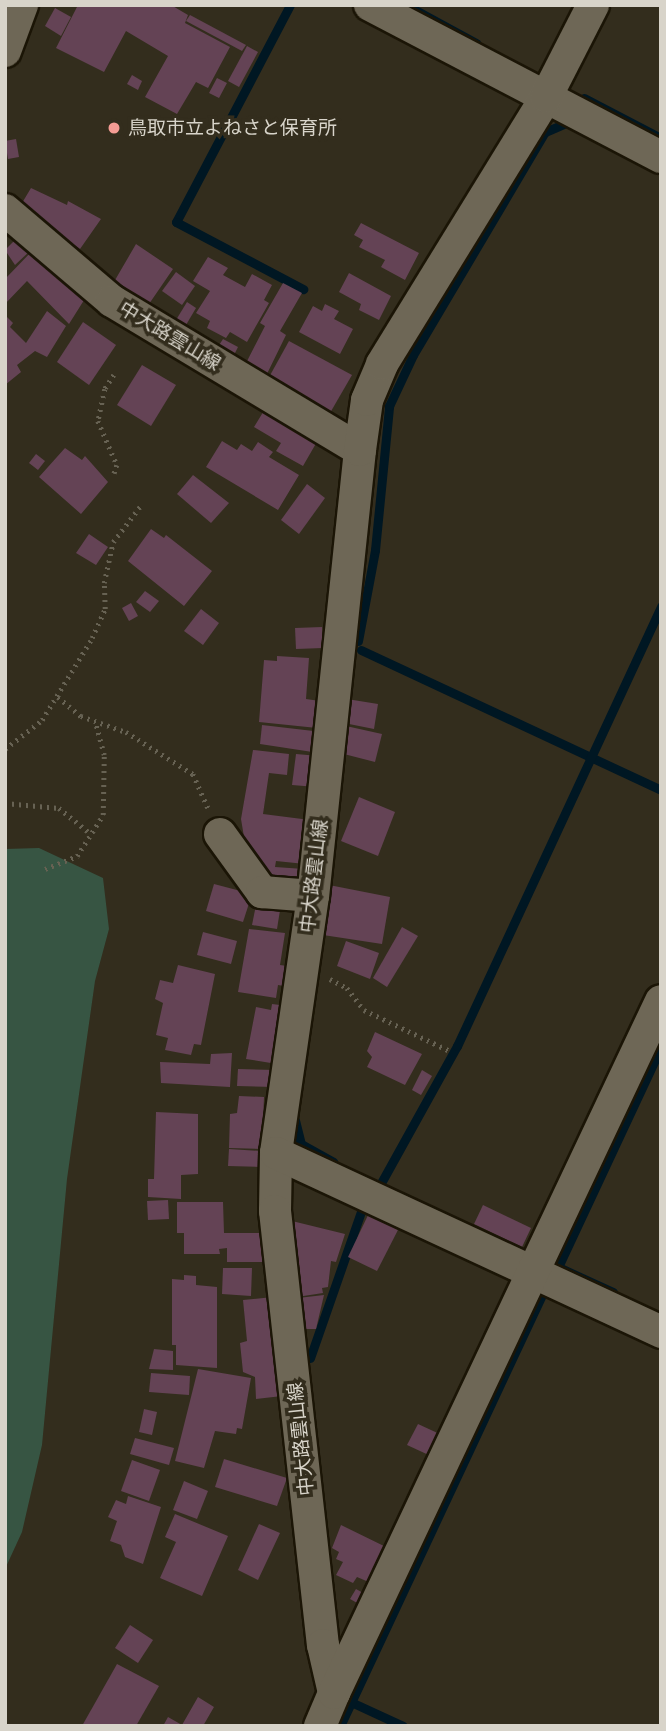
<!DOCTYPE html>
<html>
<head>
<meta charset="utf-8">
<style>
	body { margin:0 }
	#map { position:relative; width:666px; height:1731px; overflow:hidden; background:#332d1d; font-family:Mulish,"Noto Sans JP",sans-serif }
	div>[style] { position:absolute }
	.green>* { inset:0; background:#375543 }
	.stream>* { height:9px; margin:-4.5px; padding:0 4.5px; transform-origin:4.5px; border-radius:4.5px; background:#001723 }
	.building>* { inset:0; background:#644355 }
	.path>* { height:4.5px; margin-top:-2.25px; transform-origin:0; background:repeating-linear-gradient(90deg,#676253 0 2px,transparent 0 7px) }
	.roads { filter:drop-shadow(2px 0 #1b1506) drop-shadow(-2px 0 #1b1506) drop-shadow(0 2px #1b1506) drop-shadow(0 -2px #1b1506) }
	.street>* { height:32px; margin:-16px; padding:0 16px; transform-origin:16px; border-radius:16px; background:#6e6756 }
	.dots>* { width:19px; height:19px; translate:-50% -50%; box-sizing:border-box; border:4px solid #332d1d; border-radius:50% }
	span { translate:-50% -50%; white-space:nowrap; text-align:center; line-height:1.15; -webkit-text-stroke:7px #332d1d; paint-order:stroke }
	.poi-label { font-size:19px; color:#d8d4ca }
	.left { translate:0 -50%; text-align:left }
	.street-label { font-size:19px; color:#d8d4ca }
	.frame { position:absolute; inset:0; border:7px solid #d8d4ca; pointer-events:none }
</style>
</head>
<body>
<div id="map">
	<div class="green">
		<div style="clip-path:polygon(39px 848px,103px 878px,109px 929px,95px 981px,67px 1179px,42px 1445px,22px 1532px,5px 1569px,5px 849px)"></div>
	</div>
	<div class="stream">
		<div style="left:290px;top:5px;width:245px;rotate:117.7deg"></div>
		<div style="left:176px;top:222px;width:144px;rotate:27.8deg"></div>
		<div style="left:406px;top:5px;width:80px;rotate:28.5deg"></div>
		<div style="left:584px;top:98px;width:87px;rotate:27.5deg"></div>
		<div style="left:358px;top:641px;width:93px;rotate:-79.4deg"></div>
		<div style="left:375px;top:550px;width:145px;rotate:-84.4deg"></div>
		<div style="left:389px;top:406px;width:56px;rotate:-64.8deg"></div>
		<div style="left:413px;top:355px;width:259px;rotate:-59.4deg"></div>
		<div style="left:545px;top:132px;width:25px;rotate:-23deg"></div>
		<div style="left:361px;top:650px;width:331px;rotate:25deg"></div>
		<div style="left:295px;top:1120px;width:25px;rotate:76deg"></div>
		<div style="left:301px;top:1144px;width:37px;rotate:29deg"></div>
		<div style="left:381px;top:1183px;width:157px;rotate:-61deg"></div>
		<div style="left:457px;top:1046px;width:485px;rotate:-65.1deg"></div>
		<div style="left:613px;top:1292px;width:60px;rotate:-155.6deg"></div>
		<div style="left:558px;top:1267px;width:243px;rotate:-64.9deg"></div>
		<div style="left:310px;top:1358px;width:161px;rotate:-70.8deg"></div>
		<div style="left:351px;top:1702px;width:57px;rotate:24.8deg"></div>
		<div style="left:340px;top:1726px;width:474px;rotate:-64.9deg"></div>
	</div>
	<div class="building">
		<div style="clip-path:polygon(78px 5px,171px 5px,188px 15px,185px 23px,230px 47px,208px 88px,196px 82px,177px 114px,145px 97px,168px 56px,126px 31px,104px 72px,56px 48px)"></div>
		<div style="clip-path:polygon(55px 8px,71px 17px,61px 36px,45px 26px)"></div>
		<div style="clip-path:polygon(190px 15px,246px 45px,242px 51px,186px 21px)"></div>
		<div style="clip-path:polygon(247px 46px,258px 52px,239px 87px,228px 81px)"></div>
		<div style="clip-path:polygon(132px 75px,142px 81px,138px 90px,127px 84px)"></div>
		<div style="clip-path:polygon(217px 78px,227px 83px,219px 98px,209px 93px)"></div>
		<div style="clip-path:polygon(16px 139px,19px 157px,8px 159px,5px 141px)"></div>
		<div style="clip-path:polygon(31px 188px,67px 205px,68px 201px,101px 219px,80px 249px,19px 208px)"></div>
		<div style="clip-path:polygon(361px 223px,419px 253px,405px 280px,381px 267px,385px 260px,359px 247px,363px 240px,354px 235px)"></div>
		<div style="clip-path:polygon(18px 237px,31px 250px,15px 265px,5px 250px)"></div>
		<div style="clip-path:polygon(136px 244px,173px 269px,149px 304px,132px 293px,128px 298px,111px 287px)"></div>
		<div style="clip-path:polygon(34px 249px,86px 297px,69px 324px,27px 281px,5px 304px,5px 279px)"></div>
		<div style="clip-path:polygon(208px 257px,228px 268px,223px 275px,245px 287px,252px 274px,272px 285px,264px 300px,269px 303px,247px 342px,230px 332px,226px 338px,207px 328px,210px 321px,196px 313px,210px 291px,193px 281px)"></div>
		<div style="clip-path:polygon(176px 272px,195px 286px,182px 305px,162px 291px)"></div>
		<div style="clip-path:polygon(349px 273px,391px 296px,379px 320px,359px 310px,361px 304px,339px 292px)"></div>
		<div style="clip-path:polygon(283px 283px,302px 293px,280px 331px,286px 335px,264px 380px,244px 367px,265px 326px,260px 323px)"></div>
		<div style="clip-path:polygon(187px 302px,196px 308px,186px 325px,176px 320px)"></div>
		<div style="clip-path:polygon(325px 304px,339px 311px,334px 319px,353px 329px,340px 354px,299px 332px,313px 306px,322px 311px)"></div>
		<div style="clip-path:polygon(47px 311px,66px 326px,47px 357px,35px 351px,17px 365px,21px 372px,5px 385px,5px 315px,13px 323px,10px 327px,26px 343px)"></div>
		<div style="clip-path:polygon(83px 322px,116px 345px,89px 385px,57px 362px)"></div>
		<div style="clip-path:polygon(223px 339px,238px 347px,232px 359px,216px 350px)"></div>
		<div style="clip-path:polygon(289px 341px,352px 375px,330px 413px,268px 379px)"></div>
		<div style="clip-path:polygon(142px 365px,176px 385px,151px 426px,117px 405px)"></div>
		<div style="clip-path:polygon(265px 409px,318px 440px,303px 466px,276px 451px,281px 443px,254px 427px)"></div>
		<div style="clip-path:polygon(222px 441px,237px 450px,241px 444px,252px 451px,258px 442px,273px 452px,269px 457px,299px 475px,278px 510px,206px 467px)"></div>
		<div style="clip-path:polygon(65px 448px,82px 460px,85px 456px,108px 482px,81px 514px,39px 477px)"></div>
		<div style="clip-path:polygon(36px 454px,45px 461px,38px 470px,29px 463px)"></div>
		<div style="clip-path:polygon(193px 475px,229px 503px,211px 523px,177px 494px)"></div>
		<div style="clip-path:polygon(307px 484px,325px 498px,299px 534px,281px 520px)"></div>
		<div style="clip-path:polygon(151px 529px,164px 538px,166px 535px,212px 571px,184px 606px,128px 561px)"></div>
		<div style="clip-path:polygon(89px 534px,108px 547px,96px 565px,76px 553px)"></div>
		<div style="clip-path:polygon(145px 591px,159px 601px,150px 612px,136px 602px)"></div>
		<div style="clip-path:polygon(131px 603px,138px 616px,129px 621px,122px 608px)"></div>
		<div style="clip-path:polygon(201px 609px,219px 623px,203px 645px,184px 631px)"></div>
		<div style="clip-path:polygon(322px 627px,323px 648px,296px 649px,295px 628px)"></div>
		<div style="clip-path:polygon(277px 656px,309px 658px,306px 699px,320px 701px,317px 728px,259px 722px,264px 660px,277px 661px)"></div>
		<div style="clip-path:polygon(347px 699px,378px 704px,374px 729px,344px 723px)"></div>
		<div style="clip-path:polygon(262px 725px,322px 732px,319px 753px,260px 744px)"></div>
		<div style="clip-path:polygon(346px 726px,382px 734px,375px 762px,340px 753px)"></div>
		<div style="clip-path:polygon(253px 750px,289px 754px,287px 775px,269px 773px,263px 814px,310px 820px,305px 864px,276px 861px,275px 867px,304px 869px,302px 890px,267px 887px,246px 849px,241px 819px)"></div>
		<div style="clip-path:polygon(296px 754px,319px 756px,316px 787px,292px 785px)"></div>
		<div style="clip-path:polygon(359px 797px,395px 812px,378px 856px,341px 841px)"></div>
		<div style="clip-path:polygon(214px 884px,252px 894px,243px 922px,206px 911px)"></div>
		<div style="clip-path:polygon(329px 885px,390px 897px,382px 944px,323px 935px)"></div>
		<div style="clip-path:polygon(257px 900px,281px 904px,277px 929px,252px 925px)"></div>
		<div style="clip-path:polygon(402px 927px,418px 936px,387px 987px,373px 978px)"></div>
		<div style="clip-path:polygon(249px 929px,285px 933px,280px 965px,287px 966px,284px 986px,278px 985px,276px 998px,238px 992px)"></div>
		<div style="clip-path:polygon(203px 932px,237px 941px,231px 964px,197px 955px)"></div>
		<div style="clip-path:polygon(346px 941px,379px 953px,370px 979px,337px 966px)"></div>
		<div style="clip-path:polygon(178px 965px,215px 974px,201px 1045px,194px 1044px,191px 1055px,165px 1050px,168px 1038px,156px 1035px,163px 1003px,155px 999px,160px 980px,173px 983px)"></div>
		<div style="clip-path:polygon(272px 1004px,288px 1006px,277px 1064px,246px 1059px,256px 1007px,271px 1010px)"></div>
		<div style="clip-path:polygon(375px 1032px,422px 1054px,405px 1085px,367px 1067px,372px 1057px,367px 1051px)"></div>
		<div style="clip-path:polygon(232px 1053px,230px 1087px,161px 1083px,160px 1062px,210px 1064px,211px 1054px)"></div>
		<div style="clip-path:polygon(238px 1069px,276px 1070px,275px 1087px,237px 1086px)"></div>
		<div style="clip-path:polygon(422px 1070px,432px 1076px,421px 1095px,412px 1090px)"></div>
		<div style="clip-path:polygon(239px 1096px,264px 1097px,262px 1149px,229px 1148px,230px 1114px,237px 1113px)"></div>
		<div style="clip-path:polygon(156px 1112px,198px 1114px,198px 1174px,181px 1175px,181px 1199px,148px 1197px,148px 1179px,154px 1179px)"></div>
		<div style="clip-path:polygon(229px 1149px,262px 1151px,261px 1167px,228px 1166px)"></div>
		<div style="clip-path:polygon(168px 1200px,169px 1219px,148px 1220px,147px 1201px)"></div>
		<div style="clip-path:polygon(177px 1202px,223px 1202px,224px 1233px,265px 1233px,266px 1262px,227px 1262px,227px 1248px,219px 1249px,220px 1254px,184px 1254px,184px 1233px,177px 1233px)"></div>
		<div style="clip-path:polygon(483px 1205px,531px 1228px,522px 1247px,474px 1224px)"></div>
		<div style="clip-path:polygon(370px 1211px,400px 1226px,377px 1271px,348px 1257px)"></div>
		<div style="clip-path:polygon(292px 1221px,345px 1234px,336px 1262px,331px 1261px,328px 1287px,322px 1288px,323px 1293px,297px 1297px,290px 1239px)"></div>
		<div style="clip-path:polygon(223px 1268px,252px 1268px,251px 1296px,222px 1294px)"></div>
		<div style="clip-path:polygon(184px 1275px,196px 1276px,196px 1285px,217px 1287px,217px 1368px,176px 1365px,176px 1345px,172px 1345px,172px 1279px,184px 1280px)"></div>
		<div style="clip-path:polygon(324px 1295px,316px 1329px,301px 1329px,298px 1298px)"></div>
		<div style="clip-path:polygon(273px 1297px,282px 1396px,256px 1399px,255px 1377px,243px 1372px,240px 1343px,247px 1341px,243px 1300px)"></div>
		<div style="clip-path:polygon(154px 1349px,173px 1351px,173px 1370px,149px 1369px)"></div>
		<div style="clip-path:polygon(198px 1369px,251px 1378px,242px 1429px,237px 1428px,236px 1434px,215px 1431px,204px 1468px,175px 1461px)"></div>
		<div style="clip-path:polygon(151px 1373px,190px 1376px,189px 1395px,149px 1392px)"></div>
		<div style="clip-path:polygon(144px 1409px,157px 1412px,152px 1435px,139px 1432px)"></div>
		<div style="clip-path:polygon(418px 1424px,444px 1436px,433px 1457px,407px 1445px)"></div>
		<div style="clip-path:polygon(135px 1438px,174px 1448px,169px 1465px,130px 1454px)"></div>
		<div style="clip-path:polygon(224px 1459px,287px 1478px,277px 1506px,215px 1487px)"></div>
		<div style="clip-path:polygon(132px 1460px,160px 1470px,149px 1501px,121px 1491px)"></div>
		<div style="clip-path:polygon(184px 1481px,208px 1491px,197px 1519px,173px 1510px)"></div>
		<div style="clip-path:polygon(128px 1496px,161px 1507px,143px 1564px,125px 1557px,121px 1545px,110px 1541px,117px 1521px,108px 1517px,116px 1500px,126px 1504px)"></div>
		<div style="clip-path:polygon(175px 1514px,228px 1536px,202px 1596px,160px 1578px,176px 1542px,165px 1537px)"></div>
		<div style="clip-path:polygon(259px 1524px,280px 1533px,258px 1580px,238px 1570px)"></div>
		<div style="clip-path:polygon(341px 1525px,388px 1548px,371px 1583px,357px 1577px,353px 1583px,336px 1575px,343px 1562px,336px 1559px,339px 1552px,332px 1548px)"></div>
		<div style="clip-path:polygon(356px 1589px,365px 1594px,359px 1604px,350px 1599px)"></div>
		<div style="clip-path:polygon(130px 1625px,153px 1640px,138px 1663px,115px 1648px)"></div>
		<div style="clip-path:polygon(117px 1664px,159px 1686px,136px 1726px,82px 1726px)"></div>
		<div style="clip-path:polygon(198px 1697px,214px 1707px,203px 1726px,163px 1726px,168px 1717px,182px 1725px)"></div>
	</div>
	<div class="path">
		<div style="left:114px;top:375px;width:17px;rotate:123deg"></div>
		<div style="left:105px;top:389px;width:33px;rotate:102deg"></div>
		<div style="left:98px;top:421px;width:48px;rotate:66.6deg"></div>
		<div style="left:117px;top:465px;width:9px;rotate:108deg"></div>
		<div style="left:58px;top:697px;width:30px;rotate:40deg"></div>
		<div style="left:81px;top:716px;width:48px;rotate:19.6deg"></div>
		<div style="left:126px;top:732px;width:79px;rotate:32.1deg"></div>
		<div style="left:193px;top:774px;width:37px;rotate:66deg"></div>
		<div style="left:5px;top:749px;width:47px;rotate:-38.1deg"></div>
		<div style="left:42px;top:720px;width:96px;rotate:-58.6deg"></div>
		<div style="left:92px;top:638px;width:32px;rotate:-66deg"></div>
		<div style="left:105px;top:609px;width:26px;rotate:-92deg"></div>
		<div style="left:104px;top:583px;width:42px;rotate:-77.6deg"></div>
		<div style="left:113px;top:542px;width:48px;rotate:-52.7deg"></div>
		<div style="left:5px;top:803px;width:54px;rotate:5.3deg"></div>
		<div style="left:59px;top:808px;width:41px;rotate:39.1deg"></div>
		<div style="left:45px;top:869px;width:35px;rotate:-22deg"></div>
		<div style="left:77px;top:856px;width:49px;rotate:-57.6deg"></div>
		<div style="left:103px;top:815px;width:60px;rotate:-89deg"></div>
		<div style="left:104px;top:755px;width:34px;rotate:-105deg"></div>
		<div style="left:330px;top:979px;width:19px;rotate:28deg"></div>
		<div style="left:347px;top:988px;width:28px;rotate:52deg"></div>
		<div style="left:364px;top:1010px;width:95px;rotate:25.5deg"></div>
	</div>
	<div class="roads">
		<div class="street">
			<div style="left:370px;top:5px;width:328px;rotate:27.6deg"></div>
			<div style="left:5px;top:51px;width:49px;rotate:-69.7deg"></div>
			<div style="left:5px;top:210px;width:140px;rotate:40.4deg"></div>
			<div style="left:112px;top:301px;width:289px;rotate:31deg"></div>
			<div style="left:360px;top:450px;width:448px;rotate:96deg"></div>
			<div style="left:313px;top:896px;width:260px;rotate:98.2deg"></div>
			<div style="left:276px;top:1153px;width:58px;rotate:91deg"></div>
			<div style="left:275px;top:1211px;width:437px;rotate:83.7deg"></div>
			<div style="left:323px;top:1645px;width:49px;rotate:77.1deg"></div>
			<div style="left:334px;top:1693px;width:36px;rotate:113deg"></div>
			<div style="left:360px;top:450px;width:50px;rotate:-82deg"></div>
			<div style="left:367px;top:400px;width:39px;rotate:-67deg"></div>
			<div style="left:382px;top:364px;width:313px;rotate:-58.4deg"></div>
			<div style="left:546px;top:97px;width:103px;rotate:-62.9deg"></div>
			<div style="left:220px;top:834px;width:72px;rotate:54.1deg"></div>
			<div style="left:262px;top:892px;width:51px;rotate:4.5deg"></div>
			<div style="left:276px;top:1153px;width:425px;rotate:24.9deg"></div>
			<div style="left:334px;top:1693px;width:765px;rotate:-64.71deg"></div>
		</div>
	</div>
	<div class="dots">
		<div style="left:114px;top:128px;background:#f59c94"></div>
	</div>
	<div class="poi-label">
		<span class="left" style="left:128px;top:128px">鳥取市立よねさと保育所</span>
	</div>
	<div class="street-label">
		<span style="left:170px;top:336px;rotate:31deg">中大路雲山線</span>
		<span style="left:314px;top:876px;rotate:-83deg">中大路雲山線</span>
		<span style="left:301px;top:1439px;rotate:-96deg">中大路雲山線</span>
	</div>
	<div class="frame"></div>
</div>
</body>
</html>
